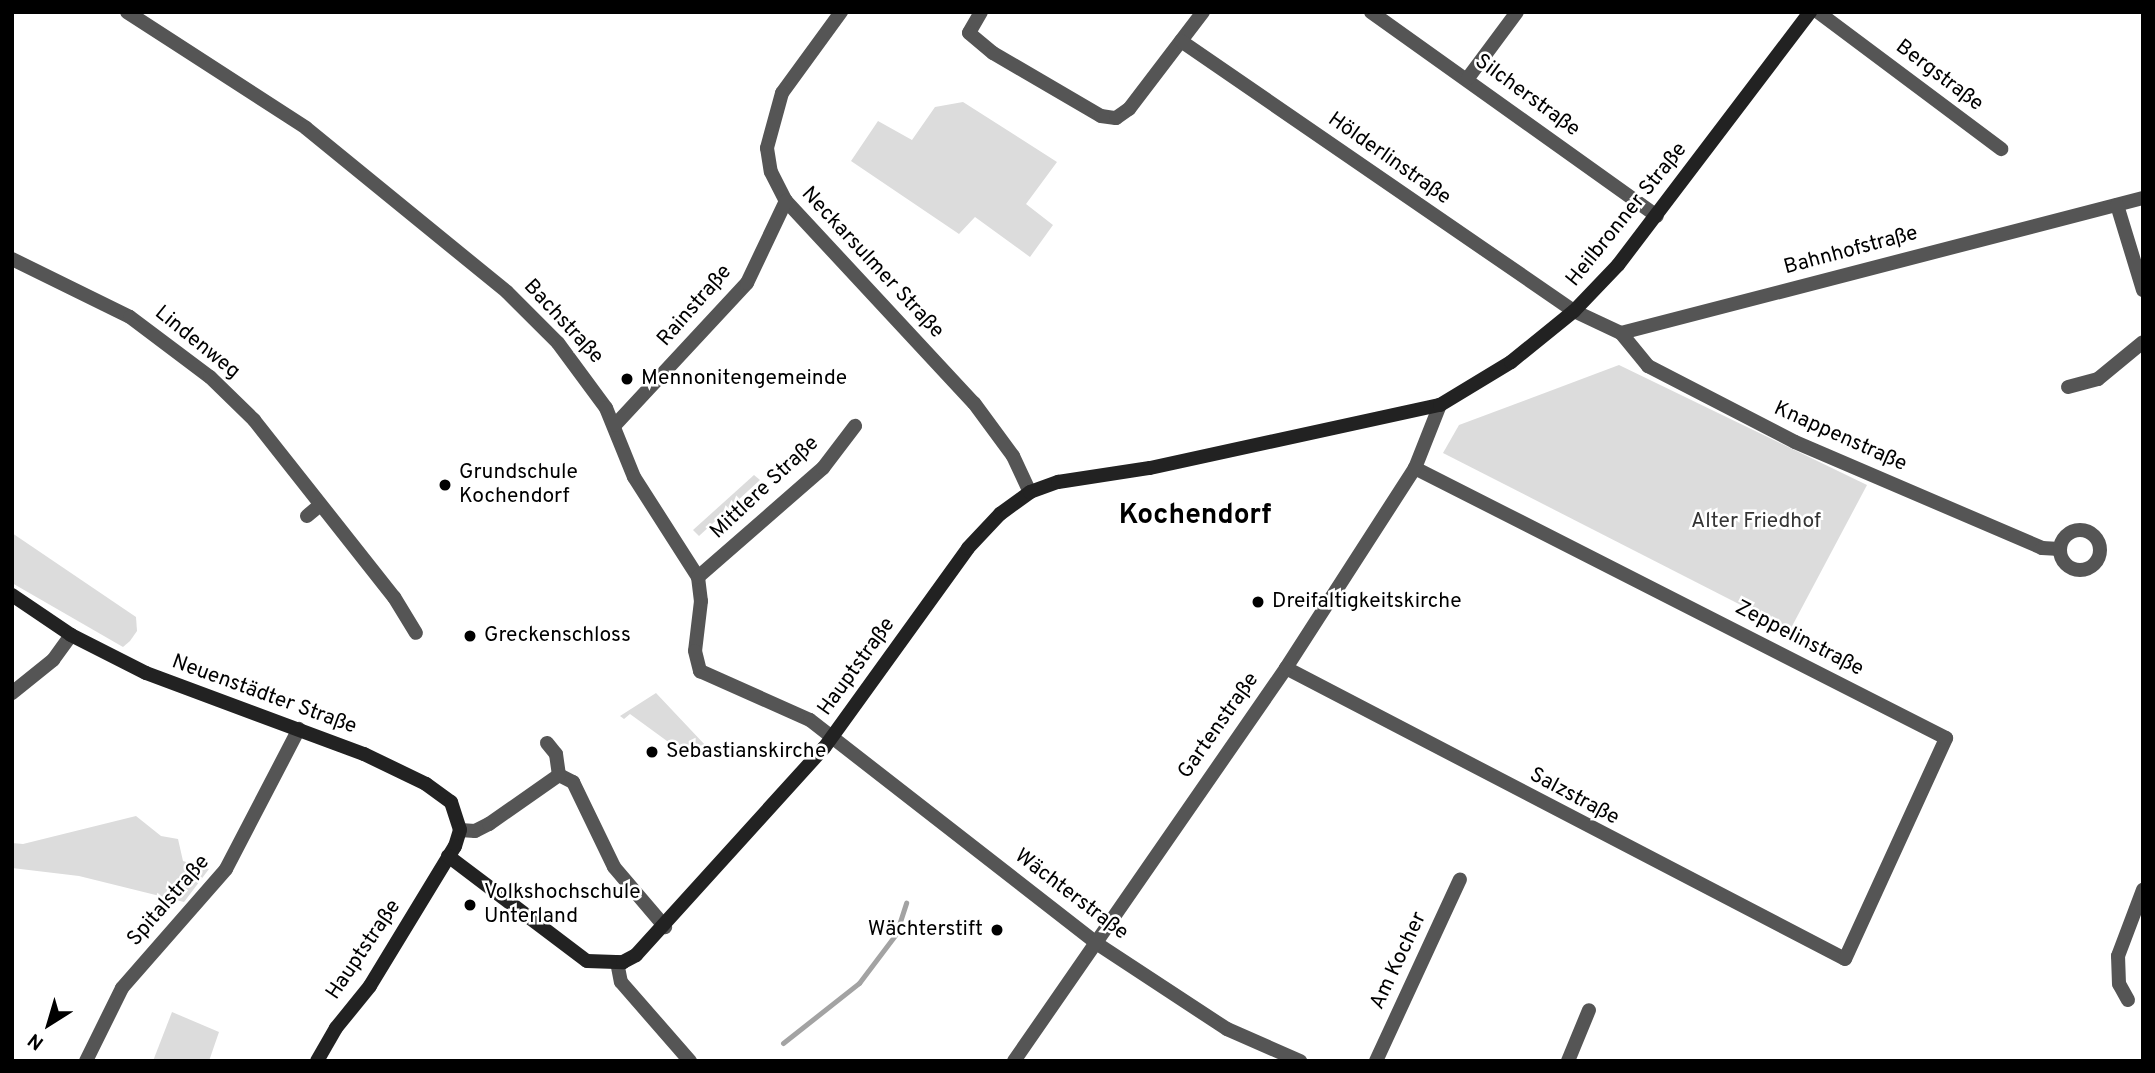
<!DOCTYPE html>
<html>
<head>
<meta charset="utf-8">
<style>
	body { margin:0 }
	#map { position:relative; width:2155px; height:1073px; overflow:hidden; background:#fff; font-family:Overpass,sans-serif }
	div>[style] { position:absolute }
	.green>* { inset:0; background:#dcdcdc }
	.stream>* { height:5px; margin:-2.5px; padding:0 2.5px; transform-origin:2.5px; border-radius:2.5px; background:#a3a3a3 }
	.minor>* { height:14px; margin:-7px; padding:0 7px; transform-origin:7px; border-radius:7px; background:#555 }
	.minor>.ring { margin:-7px; padding:0; box-sizing:content-box; background:none; border:14px solid #555; border-radius:50% }
	.secondary>* { height:14px; margin:-7px; padding:0 7px; transform-origin:7px; border-radius:7px; background:#222 }
	.dots>* { width:19px; height:19px; translate:-50% -50%; box-sizing:border-box; border:4px solid #fff; border-radius:50% }
	span { translate:-50% -50%; white-space:nowrap; text-align:center; line-height:1.15; -webkit-text-stroke:5px #fff; paint-order:stroke }
	.street-label { font-size:21px; color:#000 }
	.poi-label { font-size:21px; color:#000 }
	.left { translate:0 -50%; text-align:left }
	.right { translate:-100% -50%; text-align:right }
	.park-label { font-size:21px; color:#333 }
	.district-label { font-size:28px; color:#000; font-weight:700 }
	.frame { position:absolute; inset:0; border:14px solid #000; pointer-events:none }
	.north { position:absolute; left:14px; top:989px; width:70px; height:70px; -webkit-text-stroke:5px #fff; paint-order:stroke; rotate:217deg; font-size:19px; font-weight:700; line-height:28px; text-align:center; color:#000 }
	.north::after { content:''; display:block; margin:auto; width:24px; height:32px; background:#000; clip-path:polygon(50% 0,100% 100%,50% 72%,0 100%) }
</style>
</head>
<body>
<div id="map">
	<div class="green">
		<div style="clip-path:polygon(963px 102px,1057px 162px,1026px 204px,1053px 225px,1030px 257px,975px 217px,959px 234px,851px 161px,878px 121px,912px 140px,935px 107px)"></div>
		<div style="clip-path:polygon(1619px 365px,1867px 485px,1790px 630px,1443px 453px,1459px 425px)"></div>
		<div style="clip-path:polygon(754px 475px,760px 480px,699px 536px,693px 530px)"></div>
		<div style="clip-path:polygon(12px 533px,136px 617px,137px 631px,130px 641px,123px 647px,12px 583px)"></div>
		<div style="clip-path:polygon(656px 693px,706px 746px,693px 760px,630px 714px,624px 719px,620px 716px)"></div>
		<div style="clip-path:polygon(136px 816px,161px 836px,178px 839px,183px 861px,209px 869px,184px 902px,79px 876px,12px 868px,12px 843px,23px 844px)"></div>
		<div style="clip-path:polygon(172px 1012px,219px 1032px,209px 1061px,153px 1061px)"></div>
	</div>
	<div class="stream">
		<div style="left:783px;top:1043px;width:97px;rotate:-38.3deg"></div>
		<div style="left:859px;top:983px;width:61px;rotate:-52.9deg"></div>
		<div style="left:896px;top:934px;width:33px;rotate:-72deg"></div>
	</div>
	<div class="minor">
		<div style="left:127px;top:12px;width:213px;rotate:32.9deg"></div>
		<div style="left:306px;top:128px;width:259px;rotate:39.2deg"></div>
		<div style="left:507px;top:292px;width:72px;rotate:45deg"></div>
		<div style="left:558px;top:343px;width:81px;rotate:53.6deg"></div>
		<div style="left:606px;top:408px;width:74px;rotate:67.9deg"></div>
		<div style="left:634px;top:477px;width:119px;rotate:57.4deg"></div>
		<div style="left:698px;top:577px;width:24px;rotate:83deg"></div>
		<div style="left:701px;top:601px;width:50px;rotate:96.8deg"></div>
		<div style="left:695px;top:651px;width:21px;rotate:76deg"></div>
		<div style="left:700px;top:671px;width:120px;rotate:24deg"></div>
		<div style="left:810px;top:720px;width:363px;rotate:37.9deg"></div>
		<div style="left:1096px;top:943px;width:157px;rotate:33.3deg"></div>
		<div style="left:1227px;top:1029px;width:80px;rotate:23.7deg"></div>
		<div style="left:841px;top:12px;width:100px;rotate:126.1deg"></div>
		<div style="left:782px;top:93px;width:57px;rotate:105.3deg"></div>
		<div style="left:767px;top:148px;width:24px;rotate:81deg"></div>
		<div style="left:771px;top:172px;width:33px;rotate:63deg"></div>
		<div style="left:786px;top:201px;width:276px;rotate:47.1deg"></div>
		<div style="left:974px;top:403px;width:66px;rotate:53.7deg"></div>
		<div style="left:1013px;top:456px;width:40px;rotate:65deg"></div>
		<div style="left:981px;top:12px;width:24px;rotate:120deg"></div>
		<div style="left:969px;top:33px;width:31px;rotate:40deg"></div>
		<div style="left:993px;top:53px;width:125px;rotate:30.3deg"></div>
		<div style="left:1101px;top:116px;width:15px;rotate:8deg"></div>
		<div style="left:1116px;top:118px;width:16px;rotate:-35deg"></div>
		<div style="left:1129px;top:109px;width:122px;rotate:-52.7deg"></div>
		<div style="left:1371px;top:12px;width:351px;rotate:35.5deg"></div>
		<div style="left:1818px;top:12px;width:229px;rotate:36.8deg"></div>
		<div style="left:1181px;top:41px;width:477px;rotate:34.5deg"></div>
		<div style="left:1574px;top:311px;width:52px;rotate:25.1deg"></div>
		<div style="left:1621px;top:333px;width:539px;rotate:-14.5deg"></div>
		<div style="left:1468px;top:78px;width:82px;rotate:-53.4deg"></div>
		<div style="left:2117px;top:205px;width:89px;rotate:73deg"></div>
		<div style="left:12px;top:259px;width:131px;rotate:26.2deg"></div>
		<div style="left:130px;top:317px;width:100px;rotate:36.9deg"></div>
		<div style="left:210px;top:377px;width:62px;rotate:44.3deg"></div>
		<div style="left:254px;top:420px;width:226px;rotate:51.7deg"></div>
		<div style="left:394px;top:597px;width:42px;rotate:58.6deg"></div>
		<div style="left:1621px;top:333px;width:43px;rotate:50.7deg"></div>
		<div style="left:1648px;top:366px;width:165px;rotate:27.3deg"></div>
		<div style="left:1795px;top:442px;width:269px;rotate:23.2deg"></div>
		<div style="left:2042px;top:548px;width:18px;rotate:3deg"></div>
		<div style="left:2068px;top:387px;width:31px;rotate:-15deg"></div>
		<div style="left:2098px;top:379px;width:58px;rotate:-39.4deg"></div>
		<div style="left:615px;top:425px;width:194px;rotate:-47.1deg"></div>
		<div style="left:747px;top:283px;width:91px;rotate:-64.6deg"></div>
		<div style="left:307px;top:516px;width:17px;rotate:-40deg"></div>
		<div class="ring" style="left:2060px;top:530px;width:26px;height:26px"></div>
		<div style="left:698px;top:577px;width:166px;rotate:-41.1deg"></div>
		<div style="left:823px;top:468px;width:53px;rotate:-52.7deg"></div>
		<div style="left:1286px;top:668px;width:630px;rotate:27.5deg"></div>
		<div style="left:1845px;top:959px;width:243px;rotate:-65.4deg"></div>
		<div style="left:1946px;top:738px;width:596px;rotate:-153.05deg"></div>
		<div style="left:12px;top:693px;width:53px;rotate:-38.8deg"></div>
		<div style="left:53px;top:660px;width:31px;rotate:-54deg"></div>
		<div style="left:547px;top:743px;width:14px;rotate:51deg"></div>
		<div style="left:556px;top:754px;width:21px;rotate:82deg"></div>
		<div style="left:559px;top:775px;width:16px;rotate:27deg"></div>
		<div style="left:573px;top:782px;width:94px;rotate:64.2deg"></div>
		<div style="left:614px;top:867px;width:79px;rotate:49.6deg"></div>
		<div style="left:460px;top:830px;width:15px;rotate:4deg"></div>
		<div style="left:475px;top:831px;width:16px;rotate:-27deg"></div>
		<div style="left:489px;top:824px;width:85px;rotate:-35deg"></div>
		<div style="left:617px;top:962px;width:20px;rotate:79deg"></div>
		<div style="left:621px;top:982px;width:105px;rotate:48.9deg"></div>
		<div style="left:2128px;top:1000px;width:18px;rotate:-119deg"></div>
		<div style="left:2119px;top:984px;width:28px;rotate:-92deg"></div>
		<div style="left:2118px;top:956px;width:71px;rotate:-69.3deg"></div>
		<div style="left:86px;top:1061px;width:81px;rotate:-63.7deg"></div>
		<div style="left:122px;top:988px;width:158px;rotate:-48.8deg"></div>
		<div style="left:226px;top:869px;width:158px;rotate:-62.5deg"></div>
		<div style="left:1014px;top:1061px;width:478px;rotate:-55.3deg"></div>
		<div style="left:1286px;top:668px;width:238px;rotate:-57.2deg"></div>
		<div style="left:1415px;top:468px;width:68px;rotate:-68.4deg"></div>
		<div style="left:1376px;top:1061px;width:200px;rotate:-65.2deg"></div>
		<div style="left:1568px;top:1061px;width:55px;rotate:-67.6deg"></div>
	</div>
	<div class="secondary">
		<div style="left:12px;top:595px;width:71px;rotate:34.1deg"></div>
		<div style="left:71px;top:635px;width:84px;rotate:26.9deg"></div>
		<div style="left:146px;top:673px;width:233px;rotate:20.4deg"></div>
		<div style="left:364px;top:754px;width:69px;rotate:25.8deg"></div>
		<div style="left:426px;top:784px;width:31px;rotate:36deg"></div>
		<div style="left:451px;top:802px;width:29px;rotate:72deg"></div>
		<div style="left:460px;top:830px;width:17px;rotate:107deg"></div>
		<div style="left:455px;top:846px;width:164px;rotate:121.3deg"></div>
		<div style="left:370px;top:986px;width:54px;rotate:129deg"></div>
		<div style="left:336px;top:1028px;width:38px;rotate:120deg"></div>
		<div style="left:448px;top:856px;width:174px;rotate:37.1deg"></div>
		<div style="left:587px;top:961px;width:36px;rotate:2deg"></div>
		<div style="left:623px;top:962px;width:15px;rotate:-28deg"></div>
		<div style="left:636px;top:955px;width:280px;rotate:-47.8deg"></div>
		<div style="left:824px;top:748px;width:246px;rotate:-54.2deg"></div>
		<div style="left:968px;top:548px;width:47px;rotate:-46.7deg"></div>
		<div style="left:1000px;top:514px;width:37px;rotate:-36deg"></div>
		<div style="left:1030px;top:492px;width:30px;rotate:-20deg"></div>
		<div style="left:1058px;top:482px;width:93px;rotate:-8.7deg"></div>
		<div style="left:1150px;top:468px;width:297px;rotate:-12.3deg"></div>
		<div style="left:1440px;top:405px;width:83px;rotate:-31.2deg"></div>
		<div style="left:1511px;top:362px;width:81px;rotate:-39deg"></div>
		<div style="left:1574px;top:311px;width:64px;rotate:-46.3deg"></div>
		<div style="left:1618px;top:265px;width:318px;rotate:-52.8deg"></div>
	</div>
	<div class="dots">
		<div style="left:627px;top:379px;background:#000"></div>
		<div style="left:445px;top:485px;background:#000"></div>
		<div style="left:1258px;top:602px;background:#000"></div>
		<div style="left:470px;top:636px;background:#000"></div>
		<div style="left:652px;top:752px;background:#000"></div>
		<div style="left:470px;top:905px;background:#000"></div>
		<div style="left:997px;top:930px;background:#000"></div>
	</div>
	<div class="street-label">
		<span style="left:1939px;top:76px;rotate:37deg">Bergstraße</span>
		<span style="left:1527px;top:96px;rotate:36deg">Silcherstraße</span>
		<span style="left:1389px;top:159px;rotate:35deg">Hölderlinstraße</span>
		<span style="left:1627px;top:215px;rotate:-51deg">Heilbronner Straße</span>
		<span style="left:1851px;top:251px;rotate:-15deg">Bahnhofstraße</span>
		<span style="left:872px;top:263px;rotate:47deg">Neckarsulmer Straße</span>
		<span style="left:695px;top:306px;rotate:-49deg">Rainstraße</span>
		<span style="left:563px;top:322px;rotate:47deg">Bachstraße</span>
		<span style="left:197px;top:343px;rotate:39deg">Lindenweg</span>
		<span style="left:1840px;top:437px;rotate:24deg">Knappenstraße</span>
		<span style="left:765px;top:488px;rotate:-43deg">Mittlere Straße</span>
		<span style="left:1799px;top:639px;rotate:27deg">Zeppelinstraße</span>
		<span style="left:857px;top:667px;rotate:-54deg">Hauptstraße</span>
		<span style="left:264px;top:695px;rotate:20deg">Neuenstädter Straße</span>
		<span style="left:1219px;top:726px;rotate:-55deg">Gartenstraße</span>
		<span style="left:1574px;top:797px;rotate:28deg">Salzstraße</span>
		<span style="left:1071px;top:895px;rotate:37deg">Wächterstraße</span>
		<span style="left:169px;top:901px;rotate:-49deg">Spitalstraße</span>
		<span style="left:364px;top:950px;rotate:-56deg">Hauptstraße</span>
		<span style="left:1399px;top:961px;rotate:-65deg">Am Kocher</span>
	</div>
	<div class="poi-label">
		<span class="left" style="left:641px;top:379px">Mennonitengemeinde</span>
		<span class="left" style="left:459px;top:485px">Grundschule<br>Kochendorf</span>
		<span class="left" style="left:1272px;top:602px">Dreifaltigkeitskirche</span>
		<span class="left" style="left:484px;top:636px">Greckenschloss</span>
		<span class="left" style="left:666px;top:752px">Sebastianskirche</span>
		<span class="left" style="left:484px;top:905px">Volkshochschule<br>Unterland</span>
		<span class="right" style="left:983px;top:930px">Wächterstift</span>
	</div>
	<div class="park-label">
		<span style="left:1756px;top:522px">Alter Friedhof</span>
	</div>
	<div class="district-label">
		<span style="left:1195px;top:516px">Kochendorf</span>
	</div>
	<div class="frame"></div>
	<div class="north">N</div>
</div>
</body>
</html>
